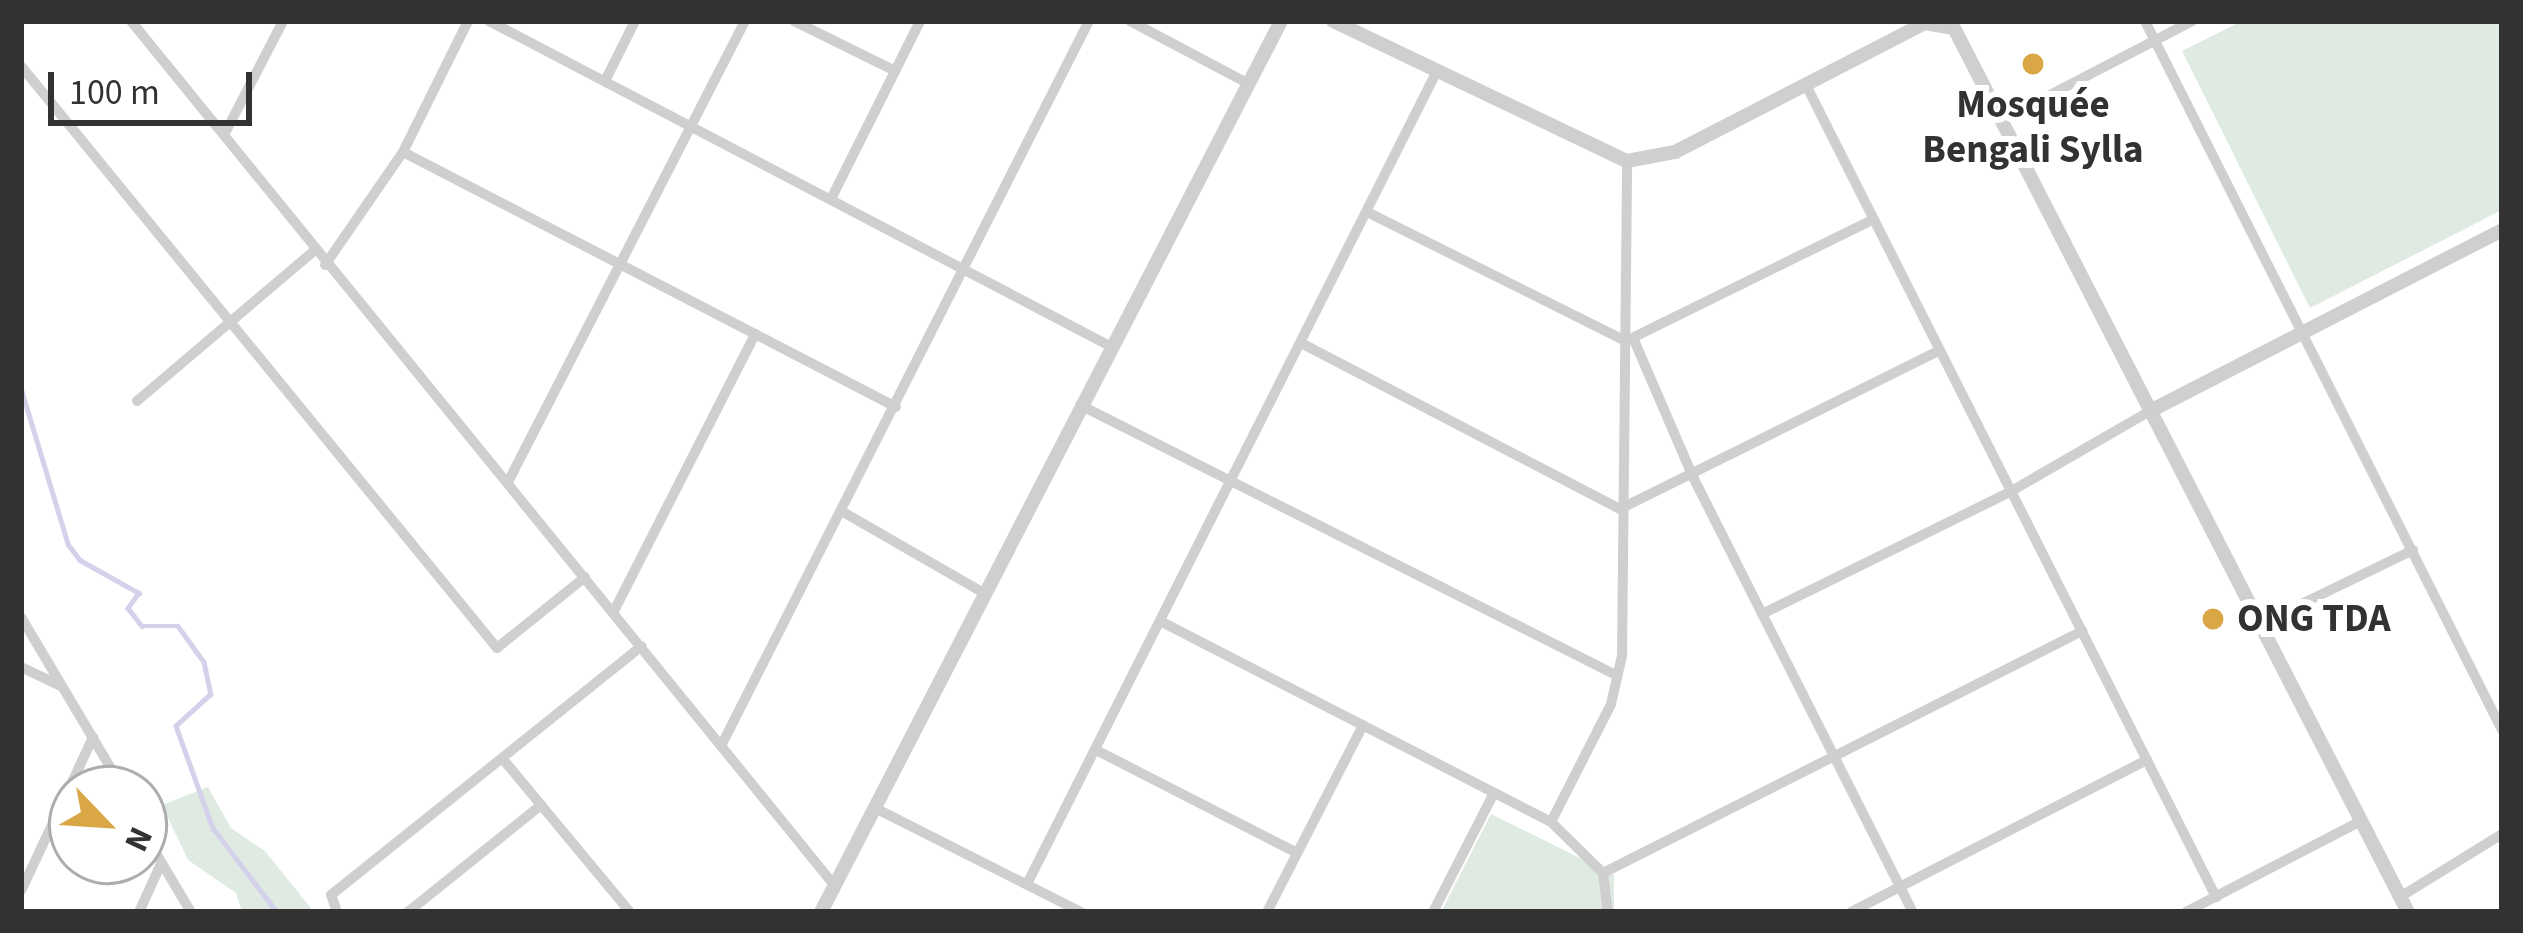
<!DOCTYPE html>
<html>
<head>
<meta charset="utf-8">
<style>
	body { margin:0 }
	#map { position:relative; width:2523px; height:933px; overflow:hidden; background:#fff; font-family:"Source Sans 3",sans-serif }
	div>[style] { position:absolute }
	.green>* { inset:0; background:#dfebe2 }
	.stream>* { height:4.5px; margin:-2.25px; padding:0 2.25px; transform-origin:2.25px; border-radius:2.25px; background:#d4d1eb }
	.minor>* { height:10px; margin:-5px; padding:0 5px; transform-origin:5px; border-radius:5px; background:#cfcfcf }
	.tertiary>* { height:14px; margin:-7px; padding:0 7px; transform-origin:7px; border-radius:7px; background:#cfcfcf }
	.dots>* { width:33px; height:33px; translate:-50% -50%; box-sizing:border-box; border:6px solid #fff; border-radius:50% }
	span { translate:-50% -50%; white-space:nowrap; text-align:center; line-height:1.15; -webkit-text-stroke:12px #fff; paint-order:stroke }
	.poi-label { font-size:39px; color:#323232; font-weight:700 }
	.left { translate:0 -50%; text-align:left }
	.frame { position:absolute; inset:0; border:24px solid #323232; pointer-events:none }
	.north { position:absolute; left:48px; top:765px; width:120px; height:120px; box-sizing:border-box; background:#fff; border:3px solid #adadad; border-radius:50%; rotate:115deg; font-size:33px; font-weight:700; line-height:48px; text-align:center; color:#323232 }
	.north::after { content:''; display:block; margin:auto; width:42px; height:54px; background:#d9a745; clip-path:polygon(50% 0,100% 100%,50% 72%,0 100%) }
	.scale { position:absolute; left:48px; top:72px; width:204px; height:54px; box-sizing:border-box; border:6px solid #323232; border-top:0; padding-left:15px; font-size:36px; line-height:42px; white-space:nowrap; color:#323232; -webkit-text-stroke:9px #fff; paint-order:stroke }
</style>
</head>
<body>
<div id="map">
	<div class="green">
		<div style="clip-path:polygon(2242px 21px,2502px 21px,2502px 210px,2310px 308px,2182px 51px)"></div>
		<div style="clip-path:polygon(208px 787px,231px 828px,265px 851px,314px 912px,242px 912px,236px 893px,188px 860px,162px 805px)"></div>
		<div style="clip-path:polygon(1491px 814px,1614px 875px,1614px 912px,1441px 912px)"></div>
	</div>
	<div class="stream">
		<div style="left:21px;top:388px;width:163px;rotate:73.2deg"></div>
		<div style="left:68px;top:544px;width:20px;rotate:53deg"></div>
		<div style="left:80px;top:560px;width:68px;rotate:29.2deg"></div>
		<div style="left:139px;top:593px;width:19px;rotate:126deg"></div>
		<div style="left:128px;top:608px;width:23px;rotate:52deg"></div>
		<div style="left:142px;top:626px;width:36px"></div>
		<div style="left:178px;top:626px;width:44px;rotate:54.2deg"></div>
		<div style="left:204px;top:662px;width:33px;rotate:78deg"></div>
		<div style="left:211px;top:694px;width:47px;rotate:137.6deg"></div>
		<div style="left:176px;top:726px;width:109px;rotate:70.1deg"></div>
		<div style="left:213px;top:828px;width:106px;rotate:52.7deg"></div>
	</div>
	<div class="minor">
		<div style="left:131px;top:21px;width:1115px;rotate:50.86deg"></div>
		<div style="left:489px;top:21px;width:701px;rotate:27.63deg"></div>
		<div style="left:794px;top:21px;width:113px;rotate:26.3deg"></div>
		<div style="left:1130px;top:21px;width:135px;rotate:27.9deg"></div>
		<div style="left:2145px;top:21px;width:794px;rotate:63.27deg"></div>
		<div style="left:21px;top:66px;width:752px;rotate:50.72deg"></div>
		<div style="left:497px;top:648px;width:113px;rotate:-38.9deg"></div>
		<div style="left:605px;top:81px;width:67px;rotate:-63.4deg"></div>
		<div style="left:1806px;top:85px;width:910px;rotate:63.21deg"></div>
		<div style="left:2006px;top:118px;width:210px;rotate:-27.5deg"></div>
		<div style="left:224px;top:135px;width:128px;rotate:-62.6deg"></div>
		<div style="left:403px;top:152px;width:555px;rotate:27.35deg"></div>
		<div style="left:831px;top:199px;width:199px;rotate:-63.4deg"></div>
		<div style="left:1367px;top:212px;width:289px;rotate:26.5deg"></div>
		<div style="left:1626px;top:341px;width:276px;rotate:-26.2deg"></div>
		<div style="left:325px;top:265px;width:137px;rotate:-55.4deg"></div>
		<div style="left:403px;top:152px;width:146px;rotate:-63.6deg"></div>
		<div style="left:1634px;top:340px;width:149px;rotate:66.7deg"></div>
		<div style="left:1693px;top:477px;width:487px;rotate:63.2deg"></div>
		<div style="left:1301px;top:343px;width:360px;rotate:27.5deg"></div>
		<div style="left:1620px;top:509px;width:357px;rotate:-26.4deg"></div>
		<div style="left:137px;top:401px;width:231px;rotate:-40.3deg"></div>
		<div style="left:1080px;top:405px;width:602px;rotate:26.74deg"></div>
		<div style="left:508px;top:482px;width:518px;rotate:-62.79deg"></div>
		<div style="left:843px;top:512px;width:160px;rotate:29.9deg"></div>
		<div style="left:614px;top:611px;width:311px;rotate:-63deg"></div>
		<div style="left:1762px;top:614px;width:274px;rotate:-26.2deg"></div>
		<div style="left:2008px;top:493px;width:166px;rotate:-30deg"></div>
		<div style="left:21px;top:617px;width:200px;rotate:59.3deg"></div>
		<div style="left:1162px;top:622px;width:437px;rotate:27.2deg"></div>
		<div style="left:1551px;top:822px;width:73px;rotate:44.4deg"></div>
		<div style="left:1603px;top:873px;width:39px;rotate:83deg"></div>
		<div style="left:2260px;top:624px;width:170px;rotate:-25.8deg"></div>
		<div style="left:21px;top:667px;width:44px;rotate:25.4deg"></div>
		<div style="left:722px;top:744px;width:811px;rotate:-63.09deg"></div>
		<div style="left:1096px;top:750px;width:226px;rotate:27.1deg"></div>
		<div style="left:502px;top:758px;width:200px;rotate:50.3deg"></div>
		<div style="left:875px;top:808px;width:231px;rotate:26.8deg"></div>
		<div style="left:1551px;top:822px;width:132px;rotate:-63deg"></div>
		<div style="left:1611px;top:704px;width:49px;rotate:-77.1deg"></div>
		<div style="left:1622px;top:656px;width:495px;rotate:-89.4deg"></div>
		<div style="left:144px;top:833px;width:92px;rotate:59.3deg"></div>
		<div style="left:1603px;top:873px;width:537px;rotate:-26.8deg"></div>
		<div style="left:1027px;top:884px;width:908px;rotate:-63.24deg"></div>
		<div style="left:21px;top:891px;width:170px;rotate:-64.9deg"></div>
		<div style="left:2400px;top:897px;width:120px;rotate:-31.7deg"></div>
		<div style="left:139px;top:912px;width:51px;rotate:-65.5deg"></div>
		<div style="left:337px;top:912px;width:18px;rotate:-109deg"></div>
		<div style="left:331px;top:895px;width:398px;rotate:-38.7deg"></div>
		<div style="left:408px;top:912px;width:171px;rotate:-38.8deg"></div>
		<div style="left:1267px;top:912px;width:210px;rotate:-62.8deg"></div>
		<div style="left:1433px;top:912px;width:134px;rotate:-62.9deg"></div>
		<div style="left:1851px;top:912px;width:333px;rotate:-27.2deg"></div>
		<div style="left:2186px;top:912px;width:195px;rotate:-27.5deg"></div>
	</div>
	<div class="tertiary">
		<div style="left:1333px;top:21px;width:326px;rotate:25.5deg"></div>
		<div style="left:1627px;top:161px;width:49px;rotate:-10.6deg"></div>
		<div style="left:1675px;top:152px;width:281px;rotate:-27.3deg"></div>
		<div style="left:1925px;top:23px;width:29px;rotate:10deg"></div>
		<div style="left:1954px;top:28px;width:994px;rotate:62.82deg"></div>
		<div style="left:2152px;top:410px;width:394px;rotate:-27.2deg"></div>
		<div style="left:821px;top:912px;width:1003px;rotate:-62.69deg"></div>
	</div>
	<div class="dots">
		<div style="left:2033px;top:64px;background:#d9a745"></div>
		<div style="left:2213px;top:619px;background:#d9a745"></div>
	</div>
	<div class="poi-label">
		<span style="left:2033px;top:128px">Mosquée<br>Bengali Sylla</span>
		<span class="left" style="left:2237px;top:619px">ONG TDA</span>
	</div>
	<div class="frame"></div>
	<div class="north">N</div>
	<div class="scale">100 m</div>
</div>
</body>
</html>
